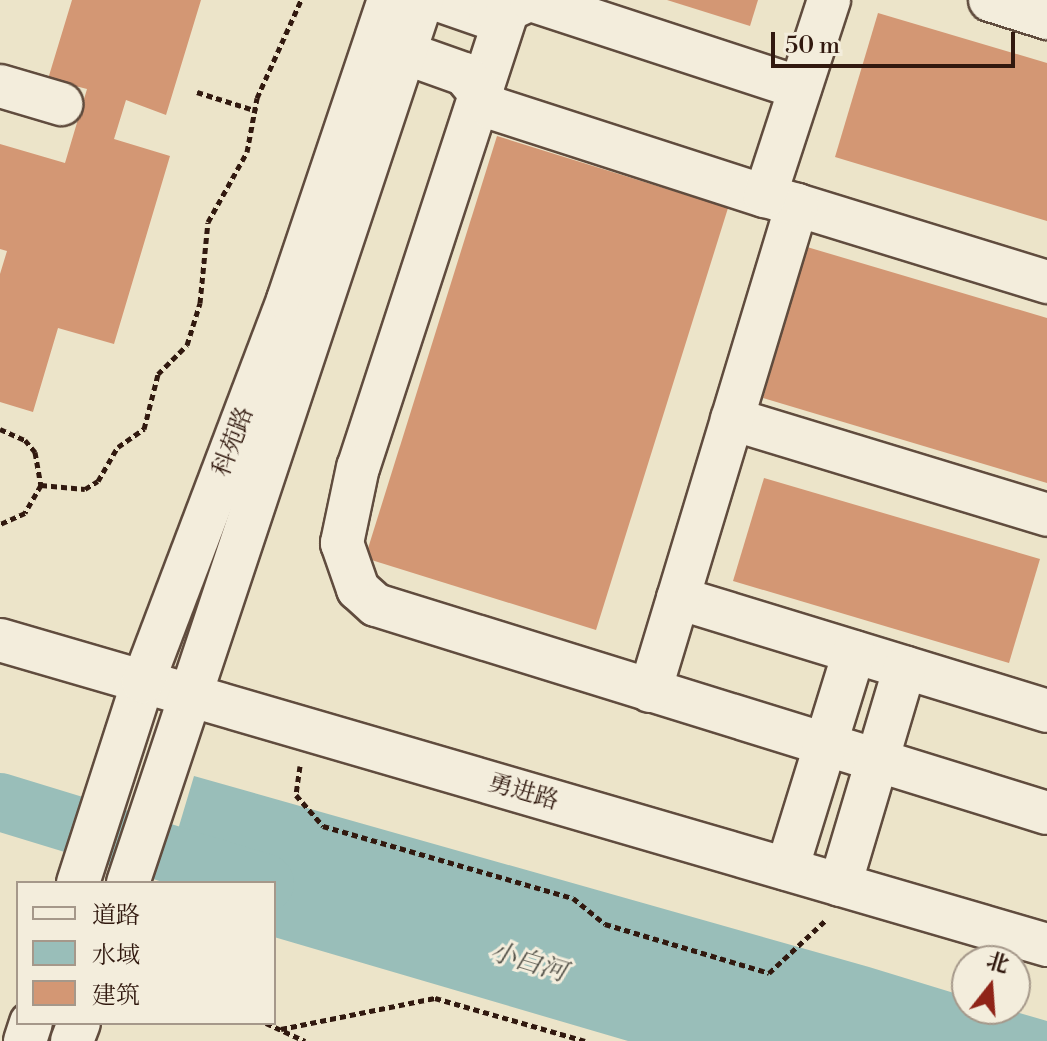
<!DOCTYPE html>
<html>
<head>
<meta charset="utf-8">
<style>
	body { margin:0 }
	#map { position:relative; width:1047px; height:1041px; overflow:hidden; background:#ece4c9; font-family:"Libre Bodoni","Noto Serif SC",serif }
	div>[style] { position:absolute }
	.water>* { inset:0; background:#99beb9 }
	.river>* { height:58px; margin:-29px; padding:0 29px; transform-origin:29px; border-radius:29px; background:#99beb9 }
	.building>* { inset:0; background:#d39774 }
	.path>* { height:5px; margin-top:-2.5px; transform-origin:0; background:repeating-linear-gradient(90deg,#31190f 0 6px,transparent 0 10px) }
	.roads { filter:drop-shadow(2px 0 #604c3e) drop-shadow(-2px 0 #604c3e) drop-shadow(0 2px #604c3e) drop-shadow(0 -2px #604c3e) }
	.minor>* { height:42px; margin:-21px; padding:0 21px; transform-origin:21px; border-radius:21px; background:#f3eddc }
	span { translate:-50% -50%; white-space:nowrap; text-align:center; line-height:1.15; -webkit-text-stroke:6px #f3eddc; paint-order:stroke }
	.street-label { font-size:24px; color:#31190f }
	.water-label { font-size:26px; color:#55534a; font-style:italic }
	.legend { position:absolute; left:16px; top:881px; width:260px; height:144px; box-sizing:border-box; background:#f3eddc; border:2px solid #a5988a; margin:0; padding:10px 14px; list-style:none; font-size:24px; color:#31190f }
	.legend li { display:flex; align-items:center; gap:16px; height:40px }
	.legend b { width:40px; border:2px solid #a5988a }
	.north { position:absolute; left:951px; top:945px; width:80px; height:80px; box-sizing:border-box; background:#f3eddc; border:2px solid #a5988a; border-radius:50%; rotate:17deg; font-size:22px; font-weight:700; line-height:32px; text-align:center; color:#31190f }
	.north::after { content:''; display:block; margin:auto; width:28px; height:36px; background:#8f2418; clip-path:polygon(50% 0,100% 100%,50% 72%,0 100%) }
	.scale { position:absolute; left:771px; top:32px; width:244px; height:36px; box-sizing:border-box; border:4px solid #31190f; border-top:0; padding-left:10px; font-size:24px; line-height:28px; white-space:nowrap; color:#31190f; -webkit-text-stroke:6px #f3eddc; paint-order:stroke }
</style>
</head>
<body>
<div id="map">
	<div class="water">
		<div style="clip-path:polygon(194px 776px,869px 967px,967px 997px,967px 1009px,1006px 1009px,1047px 1021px,1047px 1041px,628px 1041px,274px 937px,274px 883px,162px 883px)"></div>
	</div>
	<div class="river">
		<div style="left:0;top:802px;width:277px;rotate:17deg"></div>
	</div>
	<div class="building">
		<div style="clip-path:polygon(72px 0,201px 0,166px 115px,126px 100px,114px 139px,170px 156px,114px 344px,58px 328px,33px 412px,0 402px,0 274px,7px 251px,0 249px,0 144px,65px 163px,87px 89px,48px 79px)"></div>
		<div style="clip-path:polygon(667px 0,758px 0,750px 26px)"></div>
		<div style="clip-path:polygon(878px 13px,1047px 63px,1047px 221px,835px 157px)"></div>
		<div style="clip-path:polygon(497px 136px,728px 208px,596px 630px,365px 558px)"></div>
		<div style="clip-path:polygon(807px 247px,1047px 318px,1047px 483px,763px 398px)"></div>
		<div style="clip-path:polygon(764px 478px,1040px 559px,1009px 663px,733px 581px)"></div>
	</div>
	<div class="path">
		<div style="left:197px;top:92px;width:63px;rotate:17.6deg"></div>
		<div style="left:0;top:429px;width:27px;rotate:24deg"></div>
		<div style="left:25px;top:440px;width:16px;rotate:50deg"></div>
		<div style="left:35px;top:452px;width:34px;rotate:80deg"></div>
		<div style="left:41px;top:485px;width:32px;rotate:120deg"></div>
		<div style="left:25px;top:513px;width:27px;rotate:156deg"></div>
		<div style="left:41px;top:485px;width:44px;rotate:5.2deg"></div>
		<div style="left:85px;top:489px;width:15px;rotate:-32deg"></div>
		<div style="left:98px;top:481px;width:39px;rotate:-60deg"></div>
		<div style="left:118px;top:447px;width:32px;rotate:-35deg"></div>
		<div style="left:144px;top:429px;width:57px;rotate:-75.7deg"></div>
		<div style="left:158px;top:374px;width:41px;rotate:-45deg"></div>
		<div style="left:187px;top:345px;width:44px;rotate:-72.8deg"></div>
		<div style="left:200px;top:303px;width:81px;rotate:-84.4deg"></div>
		<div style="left:208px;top:222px;width:80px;rotate:-60.9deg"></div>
		<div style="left:247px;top:152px;width:55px;rotate:-79.5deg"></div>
		<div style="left:257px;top:98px;width:107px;rotate:-65.8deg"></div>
		<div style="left:300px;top:766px;width:29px;rotate:98deg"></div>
		<div style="left:296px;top:795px;width:41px;rotate:48.9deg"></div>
		<div style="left:323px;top:826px;width:260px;rotate:16.1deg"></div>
		<div style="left:573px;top:898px;width:41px;rotate:39.1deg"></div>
		<div style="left:605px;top:924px;width:171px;rotate:16.6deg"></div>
		<div style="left:769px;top:973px;width:79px;rotate:-43deg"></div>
		<div style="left:266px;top:1023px;width:43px;rotate:24.8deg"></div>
		<div style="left:281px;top:1029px;width:157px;rotate:-11.4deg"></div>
		<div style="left:435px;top:998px;width:156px;rotate:16deg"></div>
	</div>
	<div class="roads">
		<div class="minor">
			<div style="left:438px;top:0;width:55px;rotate:19.1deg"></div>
			<div style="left:490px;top:18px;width:43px;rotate:-24.8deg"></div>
			<div style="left:511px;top:0;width:491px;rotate:108.1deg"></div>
			<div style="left:358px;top:467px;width:78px;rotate:101.9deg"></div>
			<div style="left:342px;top:543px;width:49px;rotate:70.8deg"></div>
			<div style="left:358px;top:589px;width:24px;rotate:42deg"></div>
			<div style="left:376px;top:605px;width:702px;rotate:17.22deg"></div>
			<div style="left:531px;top:0;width:283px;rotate:18.1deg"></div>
			<div style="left:990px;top:0;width:60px;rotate:17.5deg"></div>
			<div style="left:405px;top:53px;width:63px;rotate:19.6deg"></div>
			<div style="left:464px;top:74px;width:44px;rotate:50.5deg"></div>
			<div style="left:492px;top:108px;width:287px;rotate:17.9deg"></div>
			<div style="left:0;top:86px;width:64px;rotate:16.4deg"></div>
			<div style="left:797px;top:205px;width:262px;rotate:17.1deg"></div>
			<div style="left:732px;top:419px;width:329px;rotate:16.9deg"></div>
			<div style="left:678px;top:598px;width:386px;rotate:17deg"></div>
			<div style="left:0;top:640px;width:1091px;rotate:16.24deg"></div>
			<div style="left:650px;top:691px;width:508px;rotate:-73.17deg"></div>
			<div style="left:797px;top:205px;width:33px;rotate:-164deg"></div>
			<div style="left:765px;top:196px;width:206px;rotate:-71.9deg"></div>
			<div style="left:787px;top:869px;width:227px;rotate:-72.8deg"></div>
			<div style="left:78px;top:883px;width:211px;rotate:-72.1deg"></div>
			<div style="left:143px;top:682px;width:409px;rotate:-69.2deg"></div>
			<div style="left:288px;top:300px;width:317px;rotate:-71.4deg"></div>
			<div style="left:128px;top:883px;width:931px;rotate:-71.58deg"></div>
			<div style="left:840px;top:885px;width:227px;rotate:-73.4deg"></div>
			<div style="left:25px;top:1041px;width:19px;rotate:-72deg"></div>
			<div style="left:72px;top:1041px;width:19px;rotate:-69deg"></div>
		</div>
	</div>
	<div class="street-label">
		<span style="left:234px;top:442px;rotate:-69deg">科苑路</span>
		<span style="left:523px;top:793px;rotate:16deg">勇进路</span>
	</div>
	<div class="water-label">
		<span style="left:528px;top:963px;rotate:17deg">小白河</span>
	</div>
	<ul class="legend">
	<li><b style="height:10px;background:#f3eddc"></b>道路</li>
	<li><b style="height:22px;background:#99beb9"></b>水域</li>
	<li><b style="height:22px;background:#d39774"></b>建筑</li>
	</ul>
	<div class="north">北</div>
	<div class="scale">50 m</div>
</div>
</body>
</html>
